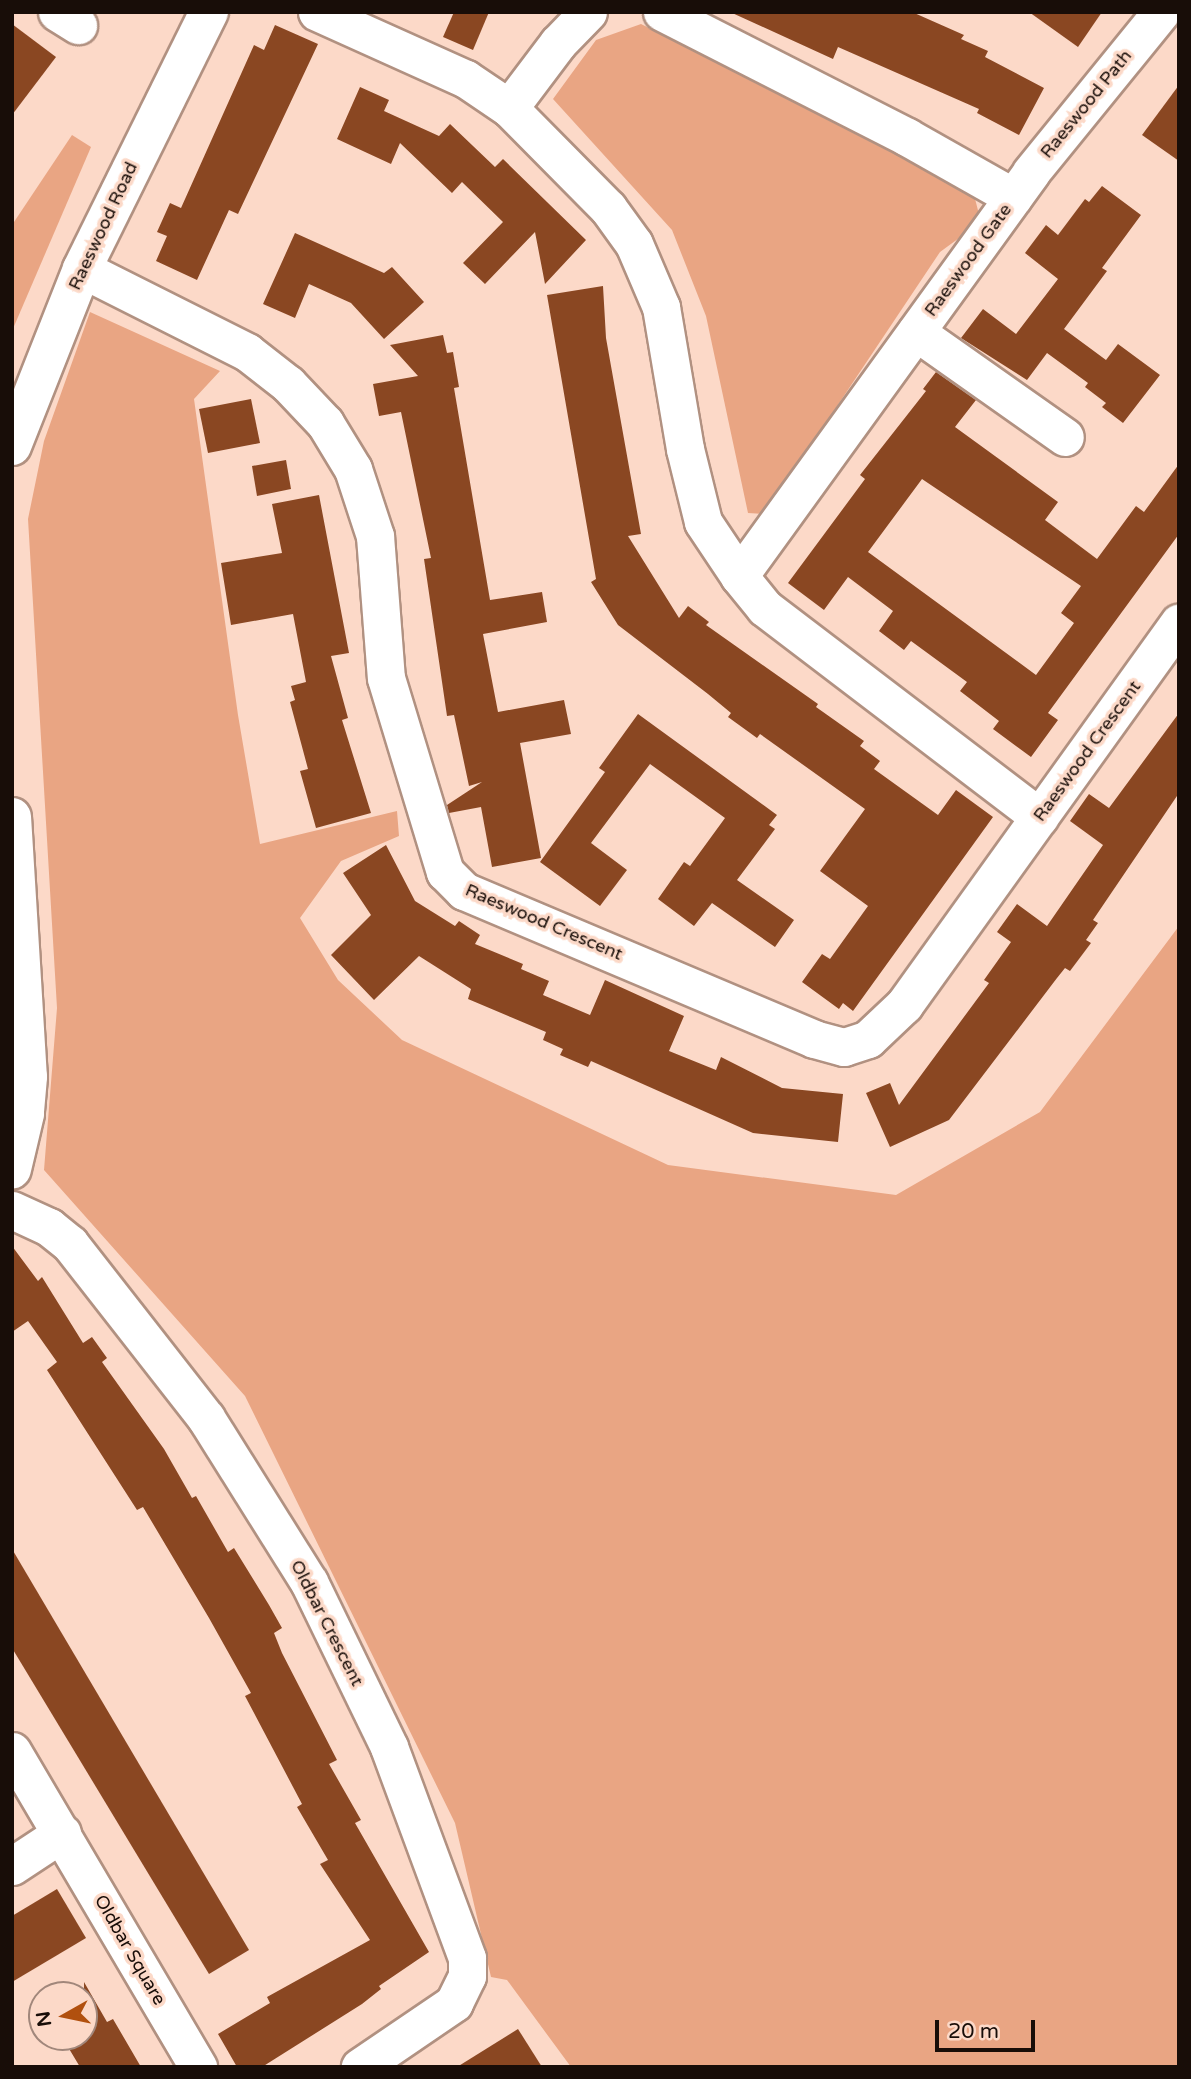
<!DOCTYPE html>
<html>
<head>
<meta charset="utf-8">
<style>
	body { margin:0 }
	#map { position:relative; width:1191px; height:2079px; overflow:hidden; background:#fcd9c8; font-family:"Varela Round",sans-serif }
	div>[style] { position:absolute }
	.green>* { inset:0; background:#e9a583 }
	.building>* { inset:0; background:#8a4722 }
	.roads { filter:drop-shadow(2px 0 #b19181) drop-shadow(-2px 0 #b19181) drop-shadow(0 2px #b19181) drop-shadow(0 -2px #b19181) }
	.minor>* { height:37px; margin:-18.5px; padding:0 18.5px; transform-origin:18.5px; border-radius:18.5px; background:#fff }
	.tertiary>* { height:38px; margin:-19px; padding:0 19px; transform-origin:19px; border-radius:19px; background:#fff }
	span { translate:-50% -50%; white-space:nowrap; text-align:center; line-height:1.15; -webkit-text-stroke:7px #fcd9c8; paint-order:stroke }
	.street-label { font-size:18px; color:#180d08 }
	.frame { position:absolute; inset:0; border:14px solid #180d08; pointer-events:none }
	.north { position:absolute; left:28px; top:1981px; width:70px; height:70px; box-sizing:border-box; background:#fcd9c8; border:2px solid #a1877b; border-radius:50%; rotate:261deg; font-size:19px; font-weight:700; line-height:28px; text-align:center; color:#180d08 }
	.north::after { content:''; display:block; margin:auto; width:24px; height:32px; background:#b1500e; clip-path:polygon(50% 0,100% 100%,50% 72%,0 100%) }
	.scale { position:absolute; left:935px; top:2020px; width:100px; height:32px; box-sizing:border-box; border:4px solid #180d08; border-top:0; padding-left:9px; font-size:21px; line-height:24px; white-space:nowrap; color:#180d08; -webkit-text-stroke:5px #fcd9c8; paint-order:stroke }
</style>
</head>
<body>
<div id="map">
	<div class="green">
		<div style="clip-path:polygon(641px 24px,973px 191px,981px 222px,940px 252px,765px 514px,748px 513px,706px 316px,672px 230px,553px 99px,596px 40px)"></div>
		<div style="clip-path:polygon(72px 135px,91px 147px,12px 331px,12px 225px)"></div>
		<div style="clip-path:polygon(90px 312px,220px 371px,194px 399px,238px 715px,260px 844px,397px 811px,399px 836px,341px 861px,300px 918px,338px 980px,402px 1040px,668px 1165px,896px 1195px,1040px 1112px,1179px 926px,1179px 2067px,571px 2067px,507px 1980px,491px 1977px,455px 1823px,245px 1396px,44px 1170px,57px 1008px,28px 519px,44px 441px)"></div>
	</div>
	<div class="building">
		<div style="clip-path:polygon(454px 12px,489px 12px,473px 50px,443px 37px)"></div>
		<div style="clip-path:polygon(730px 12px,912px 12px,964px 35px,961px 39px,988px 51px,985px 57px,1044px 88px,1019px 135px,977px 113px,979px 109px,838px 47px,833px 59px)"></div>
		<div style="clip-path:polygon(1029px 12px,1102px 12px,1078px 47px)"></div>
		<div style="clip-path:polygon(12px 24px,56px 57px,12px 115px)"></div>
		<div style="clip-path:polygon(275px 25px,318px 44px,238px 214px,229px 210px,197px 280px,156px 261px,167px 236px,157px 232px,170px 203px,181px 208px,254px 45px,264px 50px)"></div>
		<div style="clip-path:polygon(1179px 85px,1179px 161px,1142px 135px)"></div>
		<div style="clip-path:polygon(360px 87px,389px 100px,384px 111px,439px 136px,450px 124px,495px 167px,503px 159px,586px 240px,545px 284px,535px 232px,485px 284px,463px 263px,503px 222px,462px 182px,452px 193px,400px 143px,391px 164px,337px 139px)"></div>
		<div style="clip-path:polygon(1102px 186px,1141px 215px,1102px 268px,1107px 271px,1064px 329px,1106px 360px,1118px 344px,1160px 375px,1123px 423px,1102px 407px,1106px 403px,1085px 387px,1088px 383px,1047px 353px,1027px 380px,961px 338px,983px 309px,1016px 334px,1058px 279px,1025px 253px,1046px 225px,1058px 235px,1085px 199px,1089px 202px)"></div>
		<div style="clip-path:polygon(295px 233px,384px 273px,392px 267px,424px 302px,384px 339px,351px 303px,309px 284px,295px 318px,263px 304px)"></div>
		<div style="clip-path:polygon(603px 286px,606px 338px,641px 534px,628px 536px,679px 618px,688px 606px,709px 622px,706px 625px,818px 704px,816px 707px,864px 741px,860px 746px,880px 761px,874px 769px,938px 815px,956px 790px,993px 817px,853px 1011px,843px 1003px,839px 1009px,802px 982px,822px 954px,830px 959px,868px 906px,820px 871px,865px 809px,760px 734px,757px 738px,728px 717px,731px 713px,708px 694px,618px 625px,591px 582px,596px 579px,547px 295px)"></div>
		<div style="clip-path:polygon(443px 335px,447px 353px,453px 352px,459px 387px,454px 388px,490px 600px,542px 592px,547px 622px,483px 634px,498px 712px,564px 700px,571px 734px,520px 743px,541px 858px,492px 867px,481px 807px,449px 813px,447px 805px,482px 782px,469px 786px,454px 715px,447px 716px,424px 559px,431px 558px,401px 412px,379px 416px,373px 384px,418px 376px,390px 345px)"></div>
		<div style="clip-path:polygon(evenodd,936px 372px,976px 400px,955px 427px,1058px 502px,1045px 520px,1097px 559px,1136px 506px,1144px 512px,1179px 464px,1179px 534px,1048px 713px,1058px 720px,1031px 757px,993px 729px,999px 721px,960px 691px,967px 682px,911px 641px,904px 650px,879px 631px,893px 611px,848px 577px,824px 610px,788px 583px,865px 479px,860px 475px,926px 391px,923px 389px,936px 372px,922px 479px,1081px 586px,1061px 613px,1074px 623px,1036px 675px,868px 552px,922px 479px)"></div>
		<div style="clip-path:polygon(251px 399px,260px 443px,208px 453px,199px 409px)"></div>
		<div style="clip-path:polygon(286px 460px,291px 489px,257px 496px,252px 466px)"></div>
		<div style="clip-path:polygon(319px 495px,349px 653px,331px 656px,348px 718px,342px 720px,371px 813px,316px 828px,300px 771px,308px 769px,290px 702px,295px 700px,291px 686px,306px 682px,293px 614px,231px 625px,221px 563px,282px 553px,272px 504px)"></div>
		<div style="clip-path:polygon(1179px 713px,1179px 793px,1093px 920px,1098px 923px,1086px 940px,1091px 943px,1070px 971px,1065px 968px,1057px 978px,949px 1120px,890px 1147px,866px 1093px,890px 1083px,899px 1105px,989px 983px,984px 980px,1011px 942px,997px 932px,1017px 904px,1047px 926px,1103px 845px,1070px 821px,1089px 794px,1109px 808px)"></div>
		<div style="clip-path:polygon(638px 714px,777px 815px,769px 825px,775px 829px,737px 880px,794px 920px,775px 947px,712px 903px,694px 926px,658px 899px,684px 862px,690px 866px,725px 818px,650px 764px,591px 843px,627px 870px,600px 906px,540px 862px,605px 772px,599px 768px)"></div>
		<div style="clip-path:polygon(386px 845px,415px 901px,455px 926px,459px 921px,480px 935px,475px 944px,523px 964px,521px 969px,549px 981px,543px 995px,590px 1015px,605px 980px,684px 1016px,669px 1051px,716px 1070px,721px 1057px,782px 1088px,843px 1094px,838px 1142px,753px 1133px,591px 1061px,588px 1067px,560px 1055px,563px 1049px,543px 1040px,546px 1032px,468px 999px,471px 989px,419px 956px,374px 1000px,331px 955px,371px 915px,343px 873px)"></div>
		<div style="clip-path:polygon(12px 1246px,38px 1281px,42px 1277px,83px 1343px,92px 1337px,107px 1358px,102px 1362px,164px 1449px,192px 1498px,196px 1496px,228px 1552px,234px 1548px,269px 1605px,282px 1628px,274px 1633px,282px 1653px,337px 1760px,329px 1764px,361px 1820px,355px 1823px,429px 1952px,379px 1986px,381px 1989px,362px 2004px,262px 2067px,237px 2067px,218px 2034px,270px 2003px,267px 1997px,370px 1940px,320px 1864px,328px 1860px,297px 1807px,302px 1804px,245px 1696px,251px 1693px,209px 1618px,143px 1507px,137px 1510px,47px 1370px,57px 1362px,28px 1321px,12px 1332px)"></div>
		<div style="clip-path:polygon(12px 1549px,249px 1950px,209px 1974px,12px 1648px)"></div>
		<div style="clip-path:polygon(57px 1889px,86px 1938px,12px 1982px,12px 1916px)"></div>
		<div style="clip-path:polygon(84px 1982px,107px 2022px,113px 2019px,141px 2067px,80px 2067px,62px 2037px,84px 2037px)"></div>
		<div style="clip-path:polygon(518px 2029px,542px 2067px,457px 2067px)"></div>
	</div>
	<div class="roads">
		<div class="minor">
			<div style="left:57px;top:12px;width:25px;rotate:32deg"></div>
			<div style="left:317px;top:12px;width:163px;rotate:24.2deg"></div>
			<div style="left:466px;top:79px;width:52px;rotate:34deg"></div>
			<div style="left:509px;top:108px;width:141px;rotate:45.3deg"></div>
			<div style="left:608px;top:208px;width:44px;rotate:54.2deg"></div>
			<div style="left:634px;top:244px;width:69px;rotate:66.8deg"></div>
			<div style="left:661px;top:307px;width:144px;rotate:80.4deg"></div>
			<div style="left:685px;top:449px;width:75px;rotate:76.1deg"></div>
			<div style="left:703px;top:522px;width:65px;rotate:56.3deg"></div>
			<div style="left:739px;top:576px;width:41px;rotate:50.9deg"></div>
			<div style="left:765px;top:608px;width:345px;rotate:37.3deg"></div>
			<div style="left:662px;top:12px;width:275px;rotate:27deg"></div>
			<div style="left:907px;top:137px;width:122px;rotate:29.5deg"></div>
			<div style="left:509px;top:108px;width:81px;rotate:-53deg"></div>
			<div style="left:558px;top:43px;width:43px;rotate:-45.9deg"></div>
			<div style="left:82px;top:269px;width:185px;rotate:26.7deg"></div>
			<div style="left:247px;top:352px;width:52px;rotate:38deg"></div>
			<div style="left:288px;top:384px;width:54px;rotate:46.5deg"></div>
			<div style="left:325px;top:423px;width:54px;rotate:58.7deg"></div>
			<div style="left:353px;top:469px;width:71px;rotate:71.8deg"></div>
			<div style="left:375px;top:536px;width:142px;rotate:85.6deg"></div>
			<div style="left:386px;top:678px;width:203px;rotate:73.1deg"></div>
			<div style="left:445px;top:872px;width:27px;rotate:45deg"></div>
			<div style="left:464px;top:891px;width:380px;rotate:22.9deg"></div>
			<div style="left:814px;top:1039px;width:31px;rotate:15deg"></div>
			<div style="left:844px;top:1047px;width:25px;rotate:-18deg"></div>
			<div style="left:868px;top:1039px;width:50px;rotate:-43.4deg"></div>
			<div style="left:904px;top:1005px;width:471px;rotate:-54.3deg"></div>
			<div style="left:916px;top:332px;width:182px;rotate:35.2deg"></div>
			<div style="left:739px;top:576px;width:498px;rotate:-54.1deg"></div>
			<div style="left:1031px;top:172px;width:206px;rotate:-50.9deg"></div>
			<div style="left:12px;top:1210px;width:41px;rotate:24.7deg"></div>
			<div style="left:49px;top:1227px;width:27px;rotate:39deg"></div>
			<div style="left:70px;top:1244px;width:221px;rotate:52deg"></div>
			<div style="left:206px;top:1418px;width:194px;rotate:57.9deg"></div>
			<div style="left:309px;top:1582px;width:183px;rotate:64.1deg"></div>
			<div style="left:389px;top:1747px;width:225px;rotate:69.7deg"></div>
			<div style="left:467px;top:1958px;width:18px;rotate:90deg"></div>
			<div style="left:467px;top:1976px;width:30px;rotate:116deg"></div>
			<div style="left:454px;top:2003px;width:114px;rotate:145.8deg"></div>
			<div style="left:12px;top:1751px;width:367px;rotate:59.5deg"></div>
			<div style="left:12px;top:1866px;width:60px;rotate:-33.4deg"></div>
		</div>
		<div class="tertiary">
			<div style="left:12px;top:446px;width:190px;rotate:-68.4deg"></div>
			<div style="left:82px;top:269px;width:287px;rotate:-63.7deg"></div>
			<div style="left:12px;top:817px;width:260px;rotate:86.5deg"></div>
			<div style="left:28px;top:1077px;width:37px;rotate:95deg"></div>
			<div style="left:25px;top:1114px;width:57px;rotate:103.3deg"></div>
		</div>
	</div>
	<div class="street-label">
		<span style="left:1086px;top:104px;rotate:-51deg">Raeswood Path</span>
		<span style="left:103px;top:226px;rotate:-65deg">Raeswood Road</span>
		<span style="left:968px;top:260px;rotate:-54deg">Raeswood Gate</span>
		<span style="left:1087px;top:751px;rotate:-54deg">Raeswood Crescent</span>
		<span style="left:544px;top:922px;rotate:23deg">Raeswood Crescent</span>
		<span style="left:327px;top:1623px;rotate:63deg">Oldbar Crescent</span>
		<span style="left:130px;top:1950px;rotate:60deg">Oldbar Square</span>
	</div>
	<div class="frame"></div>
	<div class="north">N</div>
	<div class="scale">20 m</div>
</div>
</body>
</html>
